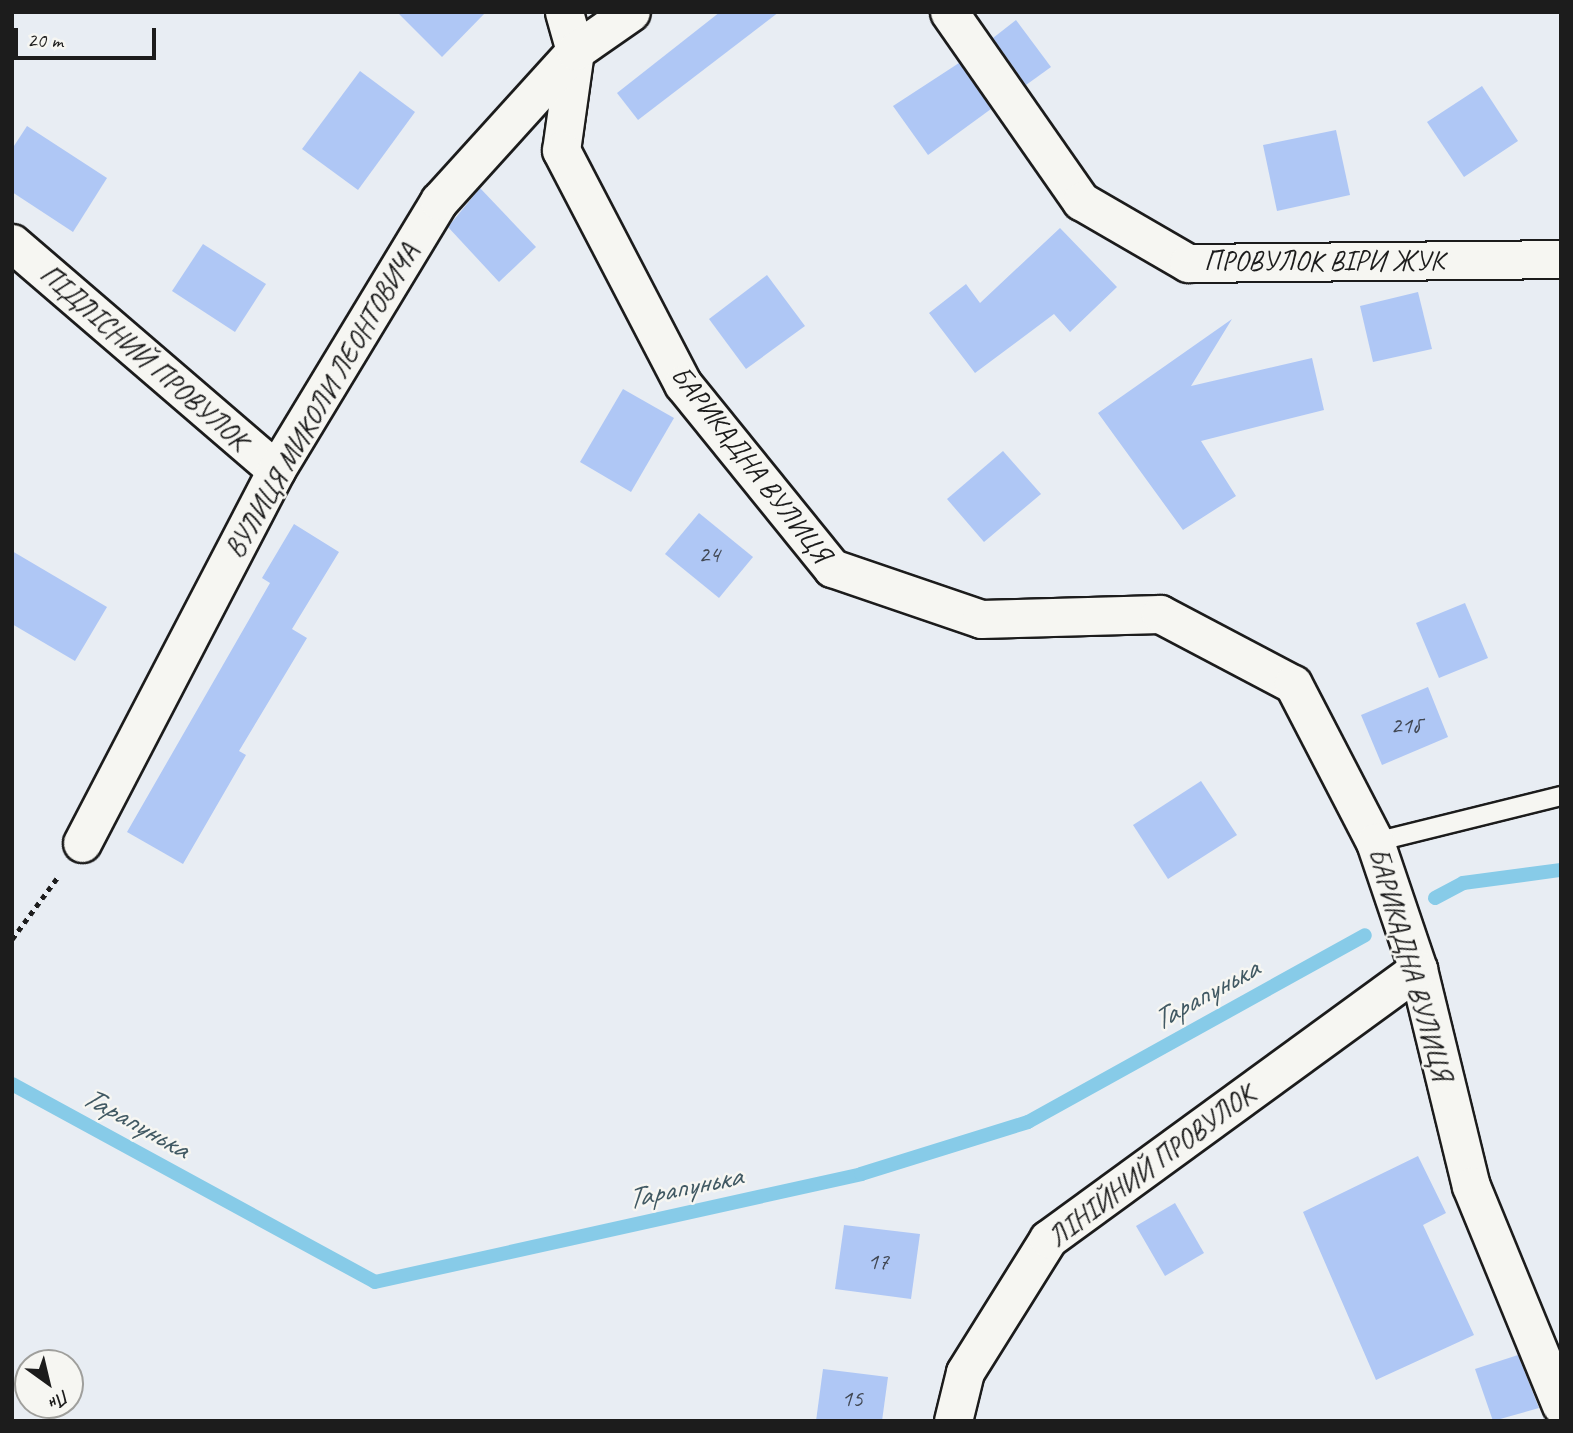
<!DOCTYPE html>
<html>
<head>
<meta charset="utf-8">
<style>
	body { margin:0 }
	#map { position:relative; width:1573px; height:1433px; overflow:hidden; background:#e8edf3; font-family:Caveat,sans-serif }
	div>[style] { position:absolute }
	.stream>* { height:14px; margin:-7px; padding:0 7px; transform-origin:7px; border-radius:7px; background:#87cbe8 }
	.building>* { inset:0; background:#afc7f5 }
	.path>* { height:4.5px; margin-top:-2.25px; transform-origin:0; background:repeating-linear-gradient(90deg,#1c1c1c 0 5px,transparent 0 10px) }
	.roads { filter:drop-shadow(2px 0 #1c1c1c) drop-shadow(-2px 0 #1c1c1c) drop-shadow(0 2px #1c1c1c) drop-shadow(0 -2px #1c1c1c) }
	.service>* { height:18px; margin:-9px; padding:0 9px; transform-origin:9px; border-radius:9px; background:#f6f6f2 }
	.minor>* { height:37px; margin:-18.5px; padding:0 18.5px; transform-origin:18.5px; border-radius:18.5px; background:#f6f6f2 }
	span { translate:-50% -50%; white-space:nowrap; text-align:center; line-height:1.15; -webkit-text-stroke:5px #f6f6f2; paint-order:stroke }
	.number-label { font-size:24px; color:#414752 }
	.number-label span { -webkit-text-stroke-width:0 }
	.street-label { font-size:28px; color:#1c1c1c }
	.water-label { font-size:30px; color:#415963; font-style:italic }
	.frame { position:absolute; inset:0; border:14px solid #1c1c1c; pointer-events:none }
	.north { position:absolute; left:14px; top:1349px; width:70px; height:70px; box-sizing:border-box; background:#f6f6f2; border:2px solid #9f9f9c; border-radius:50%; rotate:146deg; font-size:19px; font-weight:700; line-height:28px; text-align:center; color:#1c1c1c }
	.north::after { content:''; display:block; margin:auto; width:24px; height:32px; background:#1c1c1c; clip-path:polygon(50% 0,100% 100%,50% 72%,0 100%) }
	.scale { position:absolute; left:14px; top:28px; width:142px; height:32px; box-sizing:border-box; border:4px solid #1c1c1c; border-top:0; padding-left:9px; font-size:21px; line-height:24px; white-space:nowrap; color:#1c1c1c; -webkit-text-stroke:5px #f6f6f2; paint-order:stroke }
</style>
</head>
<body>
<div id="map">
	<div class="stream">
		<div style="left:1435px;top:898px;width:32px;rotate:-28deg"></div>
		<div style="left:1463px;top:883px;width:99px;rotate:-7.6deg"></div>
		<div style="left:12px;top:1084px;width:413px;rotate:28.6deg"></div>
		<div style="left:375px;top:1282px;width:498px;rotate:-12.5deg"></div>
		<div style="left:861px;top:1174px;width:175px;rotate:-17.3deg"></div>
		<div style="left:1028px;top:1122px;width:385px;rotate:-29deg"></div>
	</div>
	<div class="building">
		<div style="clip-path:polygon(397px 12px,486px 12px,442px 57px)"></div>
		<div style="clip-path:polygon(720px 12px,779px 12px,638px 120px,617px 93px)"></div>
		<div style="clip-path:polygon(1016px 20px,1051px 67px,1026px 85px,993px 38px)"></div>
		<div style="clip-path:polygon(959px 63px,991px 109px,928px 155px,893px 106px)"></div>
		<div style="clip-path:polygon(360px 71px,415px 112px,358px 190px,302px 149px)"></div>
		<div style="clip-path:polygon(1482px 86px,1518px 141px,1464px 177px,1427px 122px)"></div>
		<div style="clip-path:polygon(27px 126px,107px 178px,73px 232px,12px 192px,12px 149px)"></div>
		<div style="clip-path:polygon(1336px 130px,1350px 195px,1277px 211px,1263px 145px)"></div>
		<div style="clip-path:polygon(480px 188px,536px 247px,499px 282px,448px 227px)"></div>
		<div style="clip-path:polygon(1060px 228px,1117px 287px,1070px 332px,1054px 314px,975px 373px,929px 313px,966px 284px,980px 303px)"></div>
		<div style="clip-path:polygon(203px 244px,266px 284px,235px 332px,172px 291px)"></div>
		<div style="clip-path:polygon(767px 275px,805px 326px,746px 369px,709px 319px)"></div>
		<div style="clip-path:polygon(1418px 292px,1432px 349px,1373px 362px,1360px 306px)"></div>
		<div style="clip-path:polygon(1232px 319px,1191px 386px,1312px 358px,1324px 410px,1201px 441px,1236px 496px,1183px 530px,1098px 413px)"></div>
		<div style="clip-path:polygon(623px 389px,674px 418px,631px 492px,580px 462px)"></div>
		<div style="clip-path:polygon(1003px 451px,1041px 494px,984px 542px,947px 499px)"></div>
		<div style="clip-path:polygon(699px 513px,753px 557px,719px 598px,665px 554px)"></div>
		<div style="clip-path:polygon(294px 524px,339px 552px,292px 629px,307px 638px,239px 751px,246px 755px,183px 864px,127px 832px,270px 583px,262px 578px)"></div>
		<div style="clip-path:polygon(12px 551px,107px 607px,75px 661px,12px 624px)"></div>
		<div style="clip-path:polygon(1465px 603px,1488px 658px,1439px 678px,1416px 623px)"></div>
		<div style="clip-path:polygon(1428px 687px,1448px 737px,1382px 765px,1361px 715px)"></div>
		<div style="clip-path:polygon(1201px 781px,1237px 835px,1168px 879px,1133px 825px)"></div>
		<div style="clip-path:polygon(1418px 1156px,1446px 1213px,1423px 1225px,1474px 1335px,1376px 1380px,1303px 1212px)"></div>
		<div style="clip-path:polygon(1175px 1203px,1204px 1253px,1165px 1276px,1136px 1226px)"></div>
		<div style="clip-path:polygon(844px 1225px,920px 1234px,911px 1299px,835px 1289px)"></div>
		<div style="clip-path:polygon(1518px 1355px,1539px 1408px,1493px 1421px,1475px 1369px)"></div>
		<div style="clip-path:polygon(823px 1369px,888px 1377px,882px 1421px,816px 1421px)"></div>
	</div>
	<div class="path">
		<div style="left:12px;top:939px;width:76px;rotate:-53.6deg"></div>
	</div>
	<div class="roads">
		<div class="service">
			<div style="left:1375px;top:842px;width:192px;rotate:-13.9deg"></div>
		</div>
		<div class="minor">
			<div style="left:564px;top:12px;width:41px;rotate:74.2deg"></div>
			<div style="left:575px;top:51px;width:100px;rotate:98deg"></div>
			<div style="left:561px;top:150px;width:264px;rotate:62.5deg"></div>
			<div style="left:683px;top:384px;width:237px;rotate:51deg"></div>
			<div style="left:832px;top:568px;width:157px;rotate:18.9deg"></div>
			<div style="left:981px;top:619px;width:179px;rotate:-1.6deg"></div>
			<div style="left:1160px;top:614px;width:150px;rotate:27.8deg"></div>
			<div style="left:1293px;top:684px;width:178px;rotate:62.6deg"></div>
			<div style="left:1375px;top:842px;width:134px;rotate:71.3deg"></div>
			<div style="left:1418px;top:969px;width:223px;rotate:76.3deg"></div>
			<div style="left:1471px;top:1186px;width:237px;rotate:67.7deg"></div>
			<div style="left:949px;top:12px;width:231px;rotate:55.1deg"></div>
			<div style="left:1081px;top:201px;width:124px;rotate:30.1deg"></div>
			<div style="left:1188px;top:263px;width:373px;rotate:-0.6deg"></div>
			<div style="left:12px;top:243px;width:348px;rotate:40.7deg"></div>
			<div style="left:82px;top:843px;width:420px;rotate:-62.5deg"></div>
			<div style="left:276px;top:470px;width:315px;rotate:-58.8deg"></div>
			<div style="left:439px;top:201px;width:202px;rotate:-47.8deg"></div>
			<div style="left:575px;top:51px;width:68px;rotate:-34.9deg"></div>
			<div style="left:953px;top:1421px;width:50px;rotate:-76.2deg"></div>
			<div style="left:965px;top:1372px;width:157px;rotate:-58deg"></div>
			<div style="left:1048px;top:1239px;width:458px;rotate:-36.1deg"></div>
		</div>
	</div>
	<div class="number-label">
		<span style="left:709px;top:555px">24</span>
		<span style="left:1405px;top:726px">21б</span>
		<span style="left:878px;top:1262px">17</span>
		<span style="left:852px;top:1399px">15</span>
	</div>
	<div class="street-label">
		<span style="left:1324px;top:261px">ПРОВУЛОК ВІРИ ЖУК</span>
		<span style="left:144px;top:357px;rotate:41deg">ПІДЛІСНИЙ ПРОВУЛОК</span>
		<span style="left:322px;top:401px;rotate:-60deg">ВУЛИЦЯ МИКОЛИ ЛЕОНТОВИЧА</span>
		<span style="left:751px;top:464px;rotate:52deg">БАРИКАДНА ВУЛИЦЯ</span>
		<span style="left:1410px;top:964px;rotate:74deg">БАРИКАДНА ВУЛИЦЯ</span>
		<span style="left:1151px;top:1166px;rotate:-37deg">ЛІНІЙНИЙ ПРОВУЛОК</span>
	</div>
	<div class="water-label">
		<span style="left:1205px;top:994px;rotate:-29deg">Тарапунька</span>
		<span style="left:136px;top:1122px;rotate:29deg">Тарапунька</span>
		<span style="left:684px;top:1187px;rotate:-12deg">Тарапунька</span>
	</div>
	<div class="frame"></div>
	<div class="north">Пн</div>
	<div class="scale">20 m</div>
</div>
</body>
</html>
